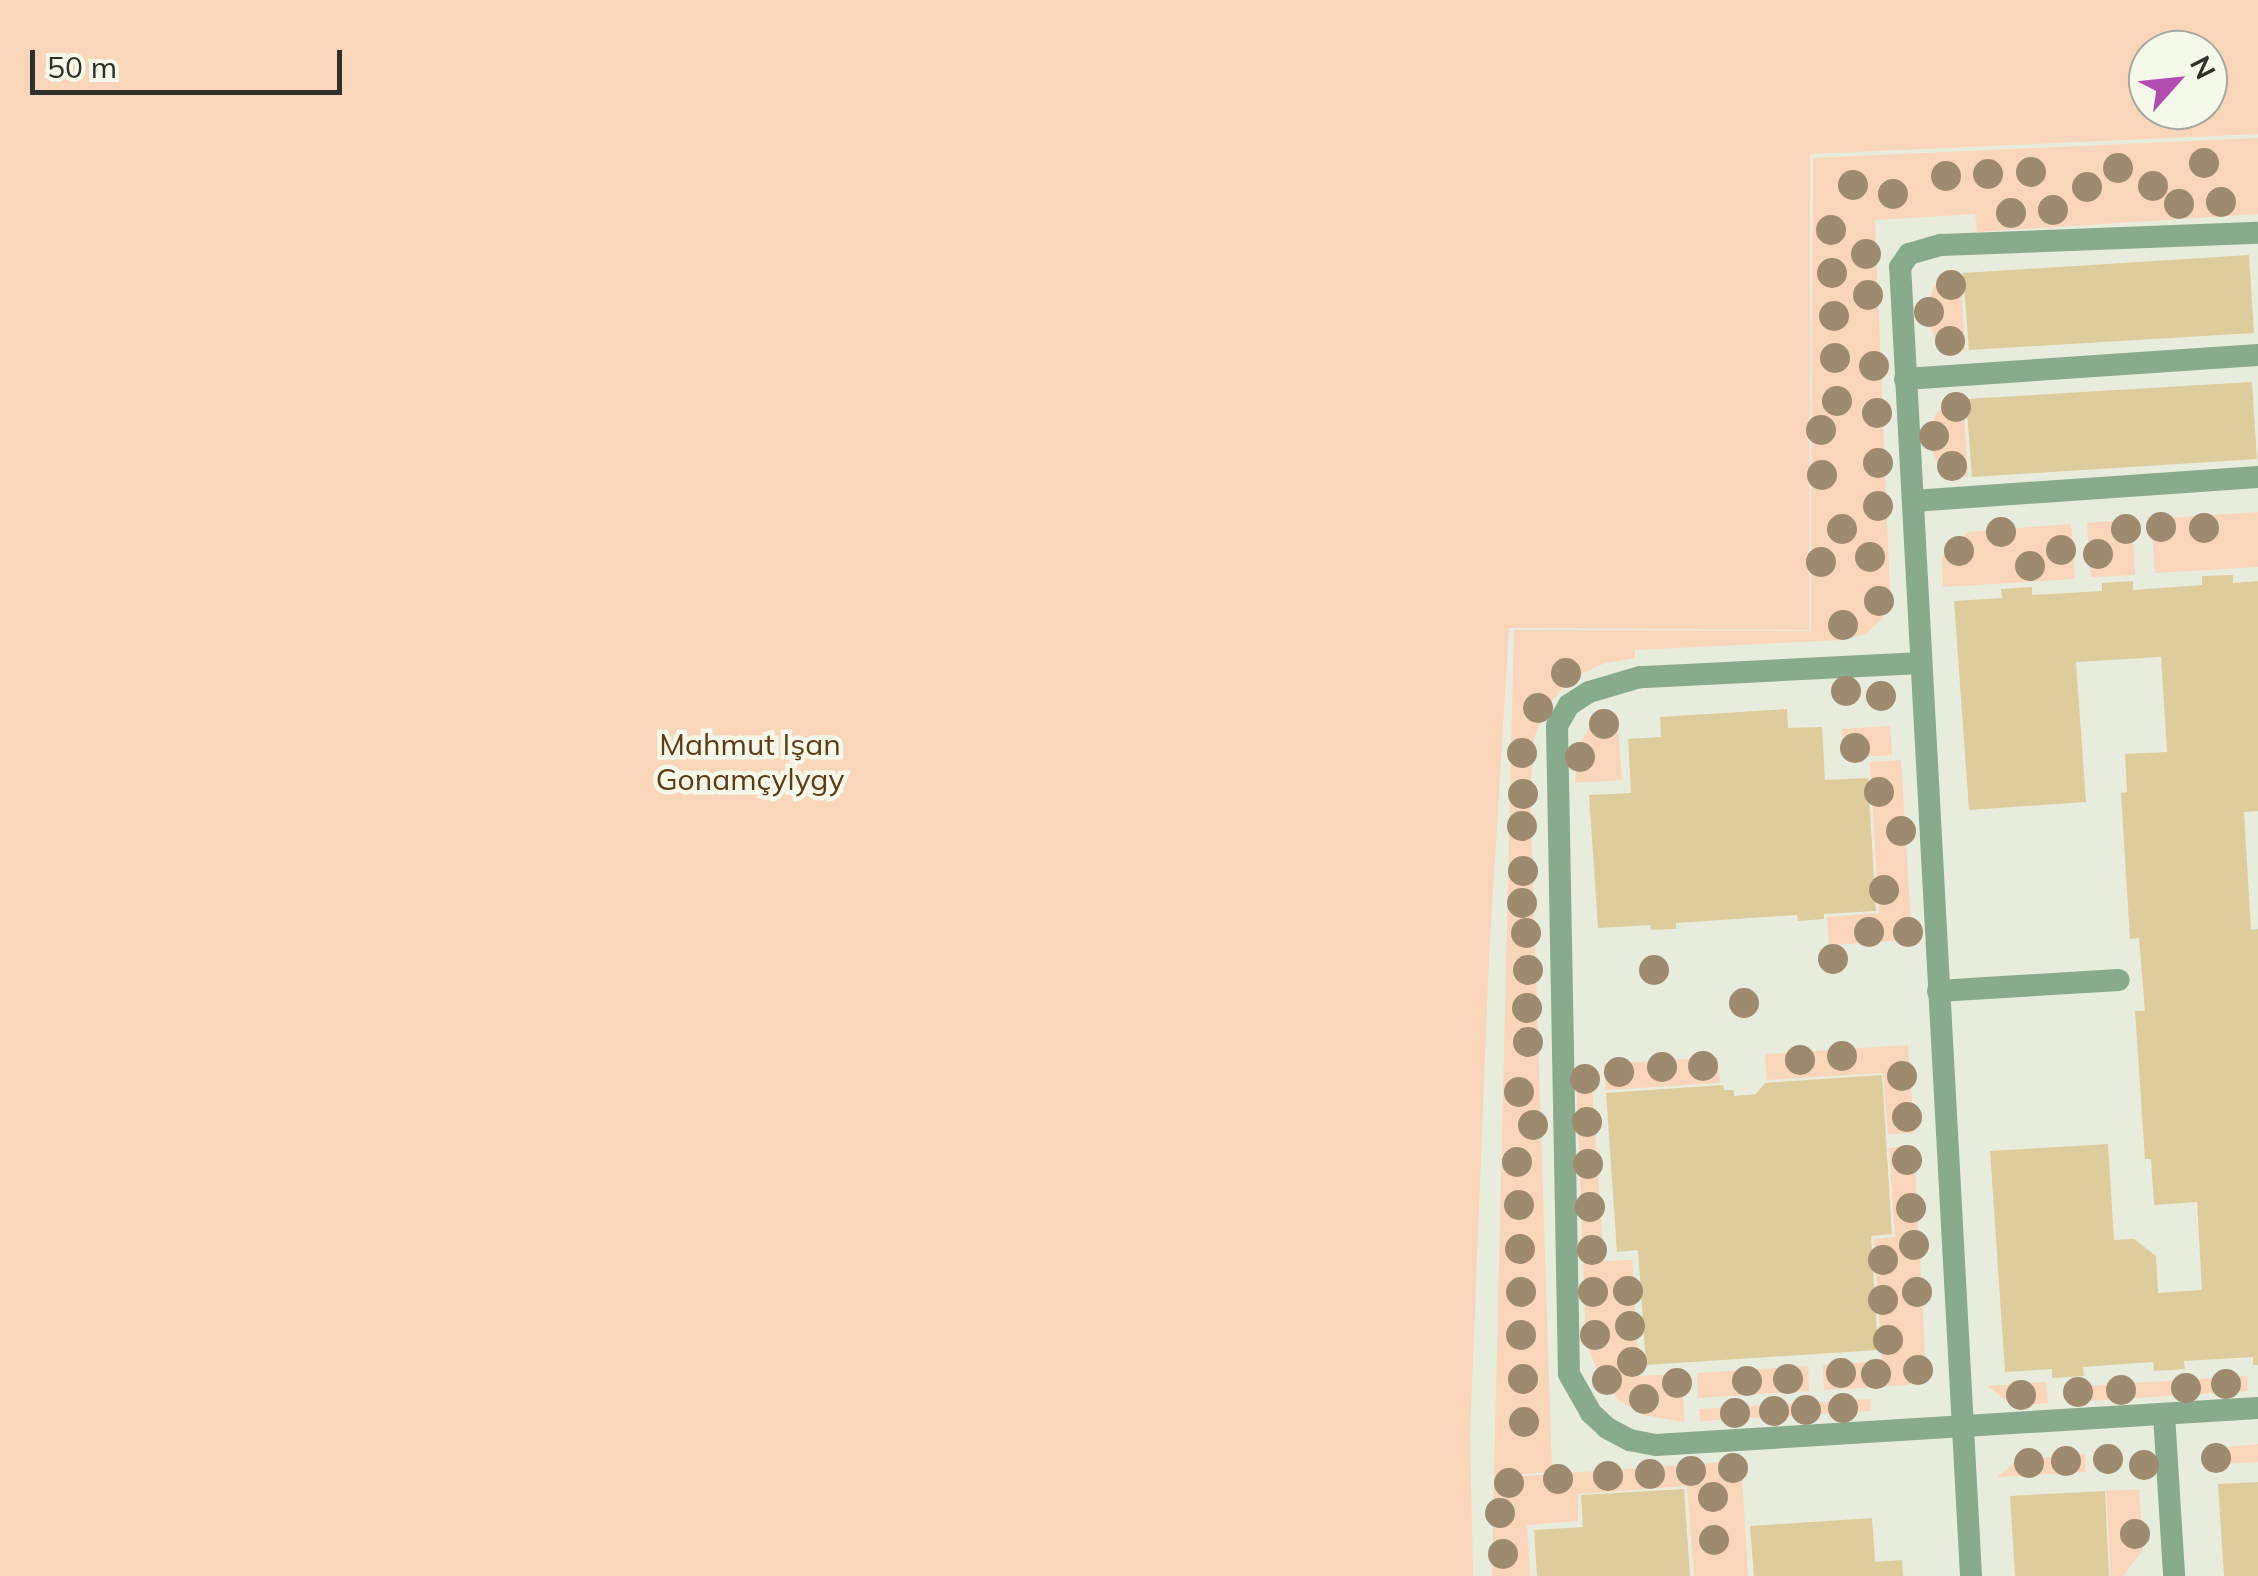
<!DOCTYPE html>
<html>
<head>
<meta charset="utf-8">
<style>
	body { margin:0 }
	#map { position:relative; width:2258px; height:1576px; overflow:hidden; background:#e8ecdc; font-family:Mulish,sans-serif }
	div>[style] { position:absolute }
	.green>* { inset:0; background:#f9d5ba }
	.building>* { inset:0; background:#dfcc9d }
	.service>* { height:22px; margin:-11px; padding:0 11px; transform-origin:11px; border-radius:11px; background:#88aa8d }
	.trees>* { width:30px; height:30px; margin:-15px; border-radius:50%; background:#9e8a6f }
	span { translate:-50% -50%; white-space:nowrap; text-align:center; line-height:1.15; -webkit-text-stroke:9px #f5f9e9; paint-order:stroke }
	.park-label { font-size:30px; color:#623915 }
	.north { position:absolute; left:2128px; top:30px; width:100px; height:100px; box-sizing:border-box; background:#f5f9e9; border:2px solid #a6a99d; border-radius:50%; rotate:63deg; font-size:28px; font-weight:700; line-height:40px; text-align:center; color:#2f302a }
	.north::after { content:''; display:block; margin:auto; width:35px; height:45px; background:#b34cb0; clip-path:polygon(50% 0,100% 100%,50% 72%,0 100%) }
	.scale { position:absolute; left:30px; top:50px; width:312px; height:45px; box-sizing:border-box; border:5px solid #2f302a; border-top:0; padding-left:12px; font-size:30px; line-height:35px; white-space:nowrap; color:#2f302a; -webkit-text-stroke:8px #f5f9e9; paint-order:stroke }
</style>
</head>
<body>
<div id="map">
	<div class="green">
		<div style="clip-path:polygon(evenodd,0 0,2258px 0,2258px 134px,1810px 154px,1809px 630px,1509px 628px,1489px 956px,1470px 1434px,1473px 1576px,0 1576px,0 0,2208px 50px,2208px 110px,2148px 110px,2148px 50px,2208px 50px)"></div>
		<div style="clip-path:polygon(2258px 138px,2258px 214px,1977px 232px,1975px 214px,1875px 220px,1890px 594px,1882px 619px,1866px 634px,1842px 640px,1635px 650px,1635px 658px,1605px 663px,1583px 673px,1564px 686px,1546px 708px,1534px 738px,1530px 792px,1552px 1472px,1494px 1476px,1514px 630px,1811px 631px,1813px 158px)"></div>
		<div style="clip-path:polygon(1960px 273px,1965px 351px,1937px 341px,1924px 315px,1934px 286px)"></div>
		<div style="clip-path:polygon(1963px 399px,1968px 477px,1940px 468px,1927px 440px,1936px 413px)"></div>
		<div style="clip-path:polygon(2258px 512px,2258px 567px,2155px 573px,2151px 519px)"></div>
		<div style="clip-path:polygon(2132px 520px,2135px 575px,2091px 577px,2087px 523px)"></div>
		<div style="clip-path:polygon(2071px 524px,2075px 579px,1943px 587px,1942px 557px,1968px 532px)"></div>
		<div style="clip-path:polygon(1609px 715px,1617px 715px,1622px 780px,1575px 783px,1580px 743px,1590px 727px)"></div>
		<div style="clip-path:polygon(1890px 726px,1892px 755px,1844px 758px,1841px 729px)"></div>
		<div style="clip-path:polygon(1901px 760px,1912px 940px,1829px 945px,1827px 917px,1879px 913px,1870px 762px)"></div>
		<div style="clip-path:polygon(1908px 1045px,1914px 1133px,1888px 1134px,1883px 1073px,1767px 1080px,1765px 1054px)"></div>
		<div style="clip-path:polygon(1718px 1057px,1720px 1083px,1606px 1090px,1604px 1064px)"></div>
		<div style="clip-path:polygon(1591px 1071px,1604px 1261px,1632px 1260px,1639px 1376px,1681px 1374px,1685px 1422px,1643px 1415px,1618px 1400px,1597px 1369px,1586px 1343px,1576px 1072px)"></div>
		<div style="clip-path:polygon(1914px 1146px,1926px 1374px,1908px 1385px,1824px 1390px,1823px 1365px,1882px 1361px,1874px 1239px,1895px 1237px,1889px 1148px)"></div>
		<div style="clip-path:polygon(1808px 1366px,1809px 1391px,1698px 1398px,1697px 1373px)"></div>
		<div style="clip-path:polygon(2247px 1376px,2248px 1391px,2069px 1402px,2068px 1387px)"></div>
		<div style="clip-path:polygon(2046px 1382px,2048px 1403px,2028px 1405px,2004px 1399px,1987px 1386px)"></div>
		<div style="clip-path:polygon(1870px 1399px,1871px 1411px,1700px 1421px,1699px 1409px)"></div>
		<div style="clip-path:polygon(2258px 1444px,2258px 1462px,2205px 1465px,2218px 1448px)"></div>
		<div style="clip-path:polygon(2085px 1454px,2086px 1472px,1997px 1477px,2017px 1460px)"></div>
		<div style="clip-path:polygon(1741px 1461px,1748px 1576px,1694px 1576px,1687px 1486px,1578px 1494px,1578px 1521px,1527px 1525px,1530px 1576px,1492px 1576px,1494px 1478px)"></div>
		<div style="clip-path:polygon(2139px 1489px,2143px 1550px,2123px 1576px,2111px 1576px,2106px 1491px)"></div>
	</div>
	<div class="building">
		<div style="clip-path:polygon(2249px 255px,2254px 333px,1969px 350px,1963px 273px)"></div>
		<div style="clip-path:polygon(2252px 382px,2257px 459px,1972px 477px,1966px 399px)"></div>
		<div style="clip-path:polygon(2233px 575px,2233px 583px,2258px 581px,2258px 811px,2244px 812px,2251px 930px,2258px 929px,2258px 1365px,2253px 1365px,2253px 1357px,2184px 1361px,2185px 1369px,2154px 1371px,2153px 1362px,2083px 1367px,2084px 1376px,2052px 1378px,2052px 1369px,2005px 1372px,1990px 1151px,2108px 1144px,2114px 1240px,2134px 1239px,2156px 1256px,2158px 1293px,2202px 1290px,2197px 1202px,2154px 1205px,2151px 1159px,2145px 1159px,2135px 1011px,2145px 1011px,2139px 938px,2130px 939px,2121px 793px,2127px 792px,2125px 754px,2167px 752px,2161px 657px,2076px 662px,2086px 802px,1969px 810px,1954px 601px,2002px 598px,2001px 589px,2032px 587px,2032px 595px,2102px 591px,2102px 583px,2133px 581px,2133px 590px,2202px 585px,2202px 576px)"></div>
		<div style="clip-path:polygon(1787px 709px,1788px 728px,1822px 727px,1825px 780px,1868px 778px,1876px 911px,1824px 914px,1824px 919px,1798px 921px,1797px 915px,1676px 923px,1676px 929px,1651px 930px,1650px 925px,1598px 928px,1589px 795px,1631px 793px,1628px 739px,1661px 737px,1660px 717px)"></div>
		<div style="clip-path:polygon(1882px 1075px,1892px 1234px,1871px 1236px,1878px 1350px,1646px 1365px,1638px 1250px,1617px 1252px,1606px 1093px,1723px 1085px,1724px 1090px,1734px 1090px,1734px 1096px,1756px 1094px,1765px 1083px)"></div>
		<div style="clip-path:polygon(2258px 1482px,2258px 1576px,2224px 1576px,2218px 1484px)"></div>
		<div style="clip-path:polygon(1684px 1489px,1690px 1576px,1537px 1576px,1534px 1530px,1583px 1527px,1581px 1495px)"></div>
		<div style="clip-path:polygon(2105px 1491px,2109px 1576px,2015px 1576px,2010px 1496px)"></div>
		<div style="clip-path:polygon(1872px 1518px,1875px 1562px,1902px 1560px,1903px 1576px,1754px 1576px,1750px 1526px)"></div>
	</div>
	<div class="service">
		<div style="left:1905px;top:379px;width:354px;rotate:-3.9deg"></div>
		<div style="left:1913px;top:501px;width:346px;rotate:-4deg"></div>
		<div style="left:1921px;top:663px;width:281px;rotate:177.1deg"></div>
		<div style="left:1640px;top:677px;width:53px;rotate:163.6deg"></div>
		<div style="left:1589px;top:692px;width:24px;rotate:147deg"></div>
		<div style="left:1569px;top:705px;width:24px;rotate:120deg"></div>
		<div style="left:1557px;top:726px;width:648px;rotate:88.94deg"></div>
		<div style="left:1569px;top:1374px;width:45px;rotate:60.6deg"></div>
		<div style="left:1591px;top:1413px;width:22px;rotate:43deg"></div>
		<div style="left:1607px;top:1428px;width:26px;rotate:28deg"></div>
		<div style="left:1630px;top:1440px;width:26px;rotate:11deg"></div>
		<div style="left:1656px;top:1445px;width:603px;rotate:-3.52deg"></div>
		<div style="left:1938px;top:991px;width:181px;rotate:-3.5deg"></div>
		<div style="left:2164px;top:1415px;width:161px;rotate:86.4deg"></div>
		<div style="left:1971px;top:1576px;width:1311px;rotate:-93.1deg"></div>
		<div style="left:1900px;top:267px;width:16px;rotate:-55deg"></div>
		<div style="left:1909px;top:254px;width:33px;rotate:-16deg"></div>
		<div style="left:1941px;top:245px;width:317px;rotate:-2.2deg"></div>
	</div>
	<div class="trees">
		<div style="left:2204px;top:163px"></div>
		<div style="left:2118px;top:168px"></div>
		<div style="left:2031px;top:172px"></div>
		<div style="left:1988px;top:174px"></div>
		<div style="left:1946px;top:176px"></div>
		<div style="left:1853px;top:185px"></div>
		<div style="left:2153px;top:186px"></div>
		<div style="left:2087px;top:187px"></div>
		<div style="left:1893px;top:194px"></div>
		<div style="left:2221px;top:202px"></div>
		<div style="left:2179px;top:204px"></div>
		<div style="left:2053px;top:210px"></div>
		<div style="left:2011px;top:213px"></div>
		<div style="left:1831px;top:230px"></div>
		<div style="left:1866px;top:254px"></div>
		<div style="left:1832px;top:273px"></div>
		<div style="left:1951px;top:285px"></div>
		<div style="left:1868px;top:295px"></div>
		<div style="left:1929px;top:312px"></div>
		<div style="left:1834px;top:316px"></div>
		<div style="left:1950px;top:341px"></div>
		<div style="left:1835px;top:358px"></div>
		<div style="left:1874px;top:366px"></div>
		<div style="left:1837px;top:401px"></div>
		<div style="left:1956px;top:407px"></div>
		<div style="left:1877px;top:413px"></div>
		<div style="left:1821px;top:430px"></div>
		<div style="left:1934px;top:436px"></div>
		<div style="left:1878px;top:463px"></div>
		<div style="left:1952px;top:466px"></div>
		<div style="left:1822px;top:475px"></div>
		<div style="left:1878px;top:506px"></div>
		<div style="left:2161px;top:527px"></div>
		<div style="left:2204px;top:528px"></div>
		<div style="left:1842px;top:529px"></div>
		<div style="left:2126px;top:529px"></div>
		<div style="left:2001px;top:532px"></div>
		<div style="left:2061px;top:550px"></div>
		<div style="left:1959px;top:551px"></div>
		<div style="left:2098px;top:554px"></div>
		<div style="left:1870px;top:557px"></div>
		<div style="left:1821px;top:562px"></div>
		<div style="left:2030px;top:566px"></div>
		<div style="left:1879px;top:601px"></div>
		<div style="left:1843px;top:625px"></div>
		<div style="left:1566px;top:673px"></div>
		<div style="left:1846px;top:691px"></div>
		<div style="left:1881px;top:696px"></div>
		<div style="left:1538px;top:708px"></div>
		<div style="left:1604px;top:724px"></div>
		<div style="left:1855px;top:748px"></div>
		<div style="left:1522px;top:753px"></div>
		<div style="left:1580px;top:757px"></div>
		<div style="left:1879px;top:792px"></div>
		<div style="left:1523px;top:794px"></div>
		<div style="left:1522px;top:826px"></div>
		<div style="left:1901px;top:831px"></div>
		<div style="left:1523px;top:871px"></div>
		<div style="left:1884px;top:890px"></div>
		<div style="left:1522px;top:903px"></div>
		<div style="left:1869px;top:932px"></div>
		<div style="left:1908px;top:932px"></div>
		<div style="left:1526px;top:933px"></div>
		<div style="left:1833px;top:959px"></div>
		<div style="left:1528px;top:970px"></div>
		<div style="left:1654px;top:970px"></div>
		<div style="left:1744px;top:1003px"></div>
		<div style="left:1527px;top:1008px"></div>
		<div style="left:1528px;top:1042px"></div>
		<div style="left:1842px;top:1056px"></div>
		<div style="left:1800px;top:1060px"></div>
		<div style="left:1703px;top:1066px"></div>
		<div style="left:1662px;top:1067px"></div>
		<div style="left:1619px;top:1072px"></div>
		<div style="left:1902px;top:1076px"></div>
		<div style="left:1585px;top:1079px"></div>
		<div style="left:1519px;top:1092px"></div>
		<div style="left:1907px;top:1117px"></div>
		<div style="left:1587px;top:1122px"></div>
		<div style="left:1533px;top:1125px"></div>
		<div style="left:1907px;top:1160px"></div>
		<div style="left:1517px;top:1162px"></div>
		<div style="left:1588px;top:1164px"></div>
		<div style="left:1519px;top:1205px"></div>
		<div style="left:1590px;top:1207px"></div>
		<div style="left:1911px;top:1208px"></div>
		<div style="left:1914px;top:1245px"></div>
		<div style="left:1520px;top:1249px"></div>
		<div style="left:1592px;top:1250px"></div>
		<div style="left:1883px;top:1260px"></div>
		<div style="left:1628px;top:1291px"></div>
		<div style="left:1521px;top:1292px"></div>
		<div style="left:1593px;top:1292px"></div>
		<div style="left:1917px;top:1292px"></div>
		<div style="left:1883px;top:1300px"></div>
		<div style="left:1630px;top:1326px"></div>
		<div style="left:1521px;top:1335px"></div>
		<div style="left:1595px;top:1335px"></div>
		<div style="left:1888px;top:1340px"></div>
		<div style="left:1632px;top:1362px"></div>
		<div style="left:1918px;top:1370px"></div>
		<div style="left:1841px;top:1373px"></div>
		<div style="left:1876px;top:1374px"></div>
		<div style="left:1523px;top:1379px"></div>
		<div style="left:1788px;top:1379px"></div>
		<div style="left:1607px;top:1380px"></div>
		<div style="left:1747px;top:1381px"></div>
		<div style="left:1677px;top:1383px"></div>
		<div style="left:2226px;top:1384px"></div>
		<div style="left:2186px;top:1388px"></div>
		<div style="left:2121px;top:1390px"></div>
		<div style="left:2078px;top:1392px"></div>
		<div style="left:2021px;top:1395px"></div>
		<div style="left:1644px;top:1399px"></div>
		<div style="left:1843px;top:1408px"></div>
		<div style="left:1806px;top:1410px"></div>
		<div style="left:1774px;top:1411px"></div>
		<div style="left:1735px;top:1413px"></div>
		<div style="left:1524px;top:1422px"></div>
		<div style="left:2216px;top:1458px"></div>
		<div style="left:2108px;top:1459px"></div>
		<div style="left:2066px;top:1461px"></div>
		<div style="left:2029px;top:1463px"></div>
		<div style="left:2144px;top:1465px"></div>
		<div style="left:1733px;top:1468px"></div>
		<div style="left:1691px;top:1471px"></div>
		<div style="left:1650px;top:1474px"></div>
		<div style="left:1608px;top:1476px"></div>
		<div style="left:1558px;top:1479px"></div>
		<div style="left:1509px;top:1483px"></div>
		<div style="left:1713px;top:1497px"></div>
		<div style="left:1500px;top:1513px"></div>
		<div style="left:2135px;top:1534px"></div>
		<div style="left:1714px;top:1540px"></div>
		<div style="left:1503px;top:1554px"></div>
	</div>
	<div class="park-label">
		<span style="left:750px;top:761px">Mahmut Işan<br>Gonamçylygy</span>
	</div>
	<div class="north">N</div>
	<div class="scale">50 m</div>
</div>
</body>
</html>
